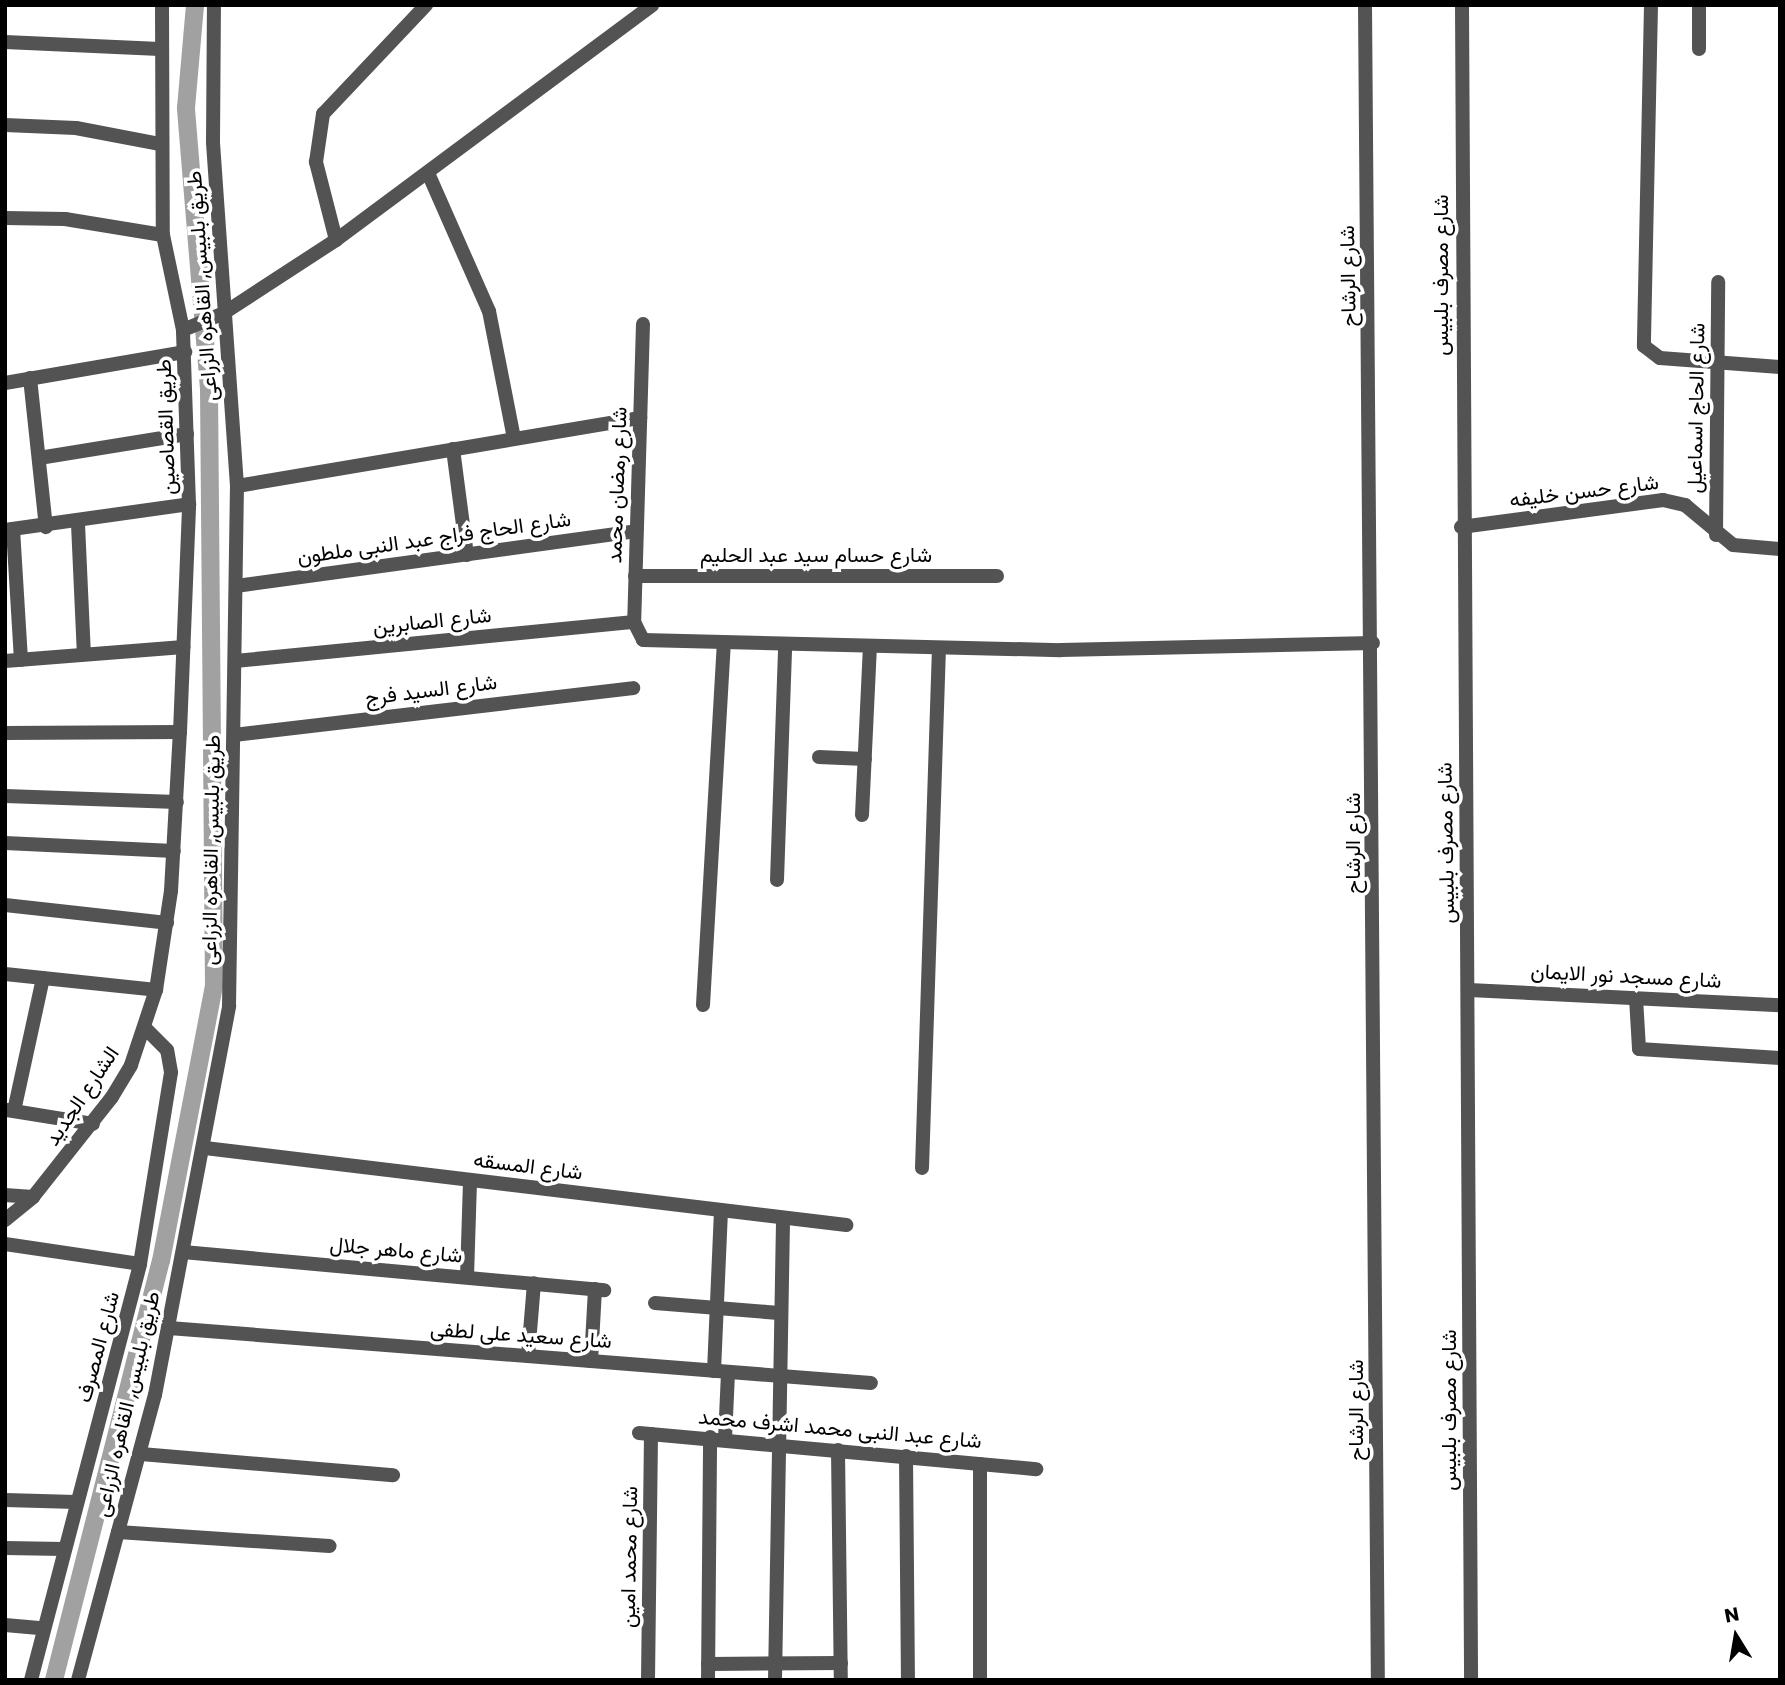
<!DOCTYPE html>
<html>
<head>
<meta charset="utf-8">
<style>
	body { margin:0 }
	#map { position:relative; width:1785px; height:1685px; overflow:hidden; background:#fff; font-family:Poppins,Vazirmatn,sans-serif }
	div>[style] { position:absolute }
	.canal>* { height:18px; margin:-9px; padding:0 9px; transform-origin:9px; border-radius:9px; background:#a1a1a1 }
	.minor>* { height:14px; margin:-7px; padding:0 7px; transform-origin:7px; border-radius:7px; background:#535353 }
	.tertiary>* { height:14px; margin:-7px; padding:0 7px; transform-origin:7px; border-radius:7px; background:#535353 }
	span { translate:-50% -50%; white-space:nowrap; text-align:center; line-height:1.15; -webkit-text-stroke:7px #fff; paint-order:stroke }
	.street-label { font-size:21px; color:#000 }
	.frame { position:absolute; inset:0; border:7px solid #000; pointer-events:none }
	.north { position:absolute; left:1701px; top:1601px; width:70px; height:70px; -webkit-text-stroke:5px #fff; paint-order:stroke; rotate:349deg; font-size:19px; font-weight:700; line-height:28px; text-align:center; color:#000 }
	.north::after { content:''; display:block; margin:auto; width:24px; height:32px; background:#000; clip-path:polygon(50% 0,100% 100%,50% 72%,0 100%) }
</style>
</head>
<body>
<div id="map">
	<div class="canal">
		<div style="left:54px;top:1680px;width:432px;rotate:-75.7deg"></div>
		<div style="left:161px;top:1261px;width:280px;rotate:-79.1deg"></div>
		<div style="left:214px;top:986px;width:597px;rotate:-90.48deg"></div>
		<div style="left:209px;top:389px;width:282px;rotate:-94.7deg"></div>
		<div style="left:186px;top:108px;width:103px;rotate:-85deg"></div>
	</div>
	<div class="minor">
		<div style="left:162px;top:5px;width:230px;rotate:89.8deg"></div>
		<div style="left:163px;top:235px;width:97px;rotate:78.1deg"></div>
		<div style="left:1365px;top:5px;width:1675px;rotate:89.56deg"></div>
		<div style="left:1462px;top:5px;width:1675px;rotate:89.69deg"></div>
		<div style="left:1651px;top:5px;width:341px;rotate:91.2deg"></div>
		<div style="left:1644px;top:346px;width:20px;rotate:37deg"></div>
		<div style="left:1660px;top:358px;width:120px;rotate:4.3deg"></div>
		<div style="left:5px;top:42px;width:155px;rotate:2.6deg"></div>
		<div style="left:1699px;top:49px;width:44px;rotate:-90deg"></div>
		<div style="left:5px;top:125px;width:71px;rotate:2.4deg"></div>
		<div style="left:76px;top:128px;width:86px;rotate:10.8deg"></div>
		<div style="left:428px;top:173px;width:151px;rotate:66.2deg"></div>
		<div style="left:489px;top:311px;width:130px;rotate:78.9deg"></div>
		<div style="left:5px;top:218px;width:60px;rotate:1deg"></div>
		<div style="left:65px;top:219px;width:99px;rotate:9.3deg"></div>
		<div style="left:336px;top:240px;width:81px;rotate:-104.4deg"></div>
		<div style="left:316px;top:162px;width:49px;rotate:-81.7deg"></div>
		<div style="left:323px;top:114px;width:150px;rotate:-46.6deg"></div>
		<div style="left:643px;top:324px;width:298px;rotate:91.7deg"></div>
		<div style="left:634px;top:622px;width:20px;rotate:63deg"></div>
		<div style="left:643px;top:640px;width:418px;rotate:1.4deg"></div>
		<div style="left:1061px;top:650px;width:312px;rotate:-1.3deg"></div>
		<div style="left:30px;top:378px;width:150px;rotate:83.9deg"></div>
		<div style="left:5px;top:383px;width:183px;rotate:-9.8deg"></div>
		<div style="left:453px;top:449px;width:107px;rotate:82.5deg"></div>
		<div style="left:39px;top:458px;width:150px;rotate:-9.2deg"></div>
		<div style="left:237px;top:486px;width:409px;rotate:-9.6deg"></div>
		<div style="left:78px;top:524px;width:130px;rotate:87.4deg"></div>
		<div style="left:1461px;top:527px;width:204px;rotate:-7.6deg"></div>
		<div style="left:1663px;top:500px;width:23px;rotate:13deg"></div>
		<div style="left:1685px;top:505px;width:62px;rotate:39.8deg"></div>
		<div style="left:1733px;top:545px;width:47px;rotate:4.9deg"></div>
		<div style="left:13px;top:529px;width:131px;rotate:86.5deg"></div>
		<div style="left:5px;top:530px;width:186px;rotate:-8deg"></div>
		<div style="left:1716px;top:535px;width:253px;rotate:-89.5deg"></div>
		<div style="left:635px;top:576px;width:362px"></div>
		<div style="left:236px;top:586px;width:404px;rotate:-7.8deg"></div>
		<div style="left:5px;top:661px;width:179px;rotate:-4.5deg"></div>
		<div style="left:235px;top:661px;width:401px;rotate:-5.6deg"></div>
		<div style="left:5px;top:733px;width:175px;rotate:-0.3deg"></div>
		<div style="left:234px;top:735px;width:402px;rotate:-6.7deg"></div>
		<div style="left:819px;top:757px;width:46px;rotate:2.5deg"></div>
		<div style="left:5px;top:796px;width:172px;rotate:2deg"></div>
		<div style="left:862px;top:815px;width:167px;rotate:-87.3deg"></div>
		<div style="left:5px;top:843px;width:169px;rotate:2.7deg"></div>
		<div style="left:777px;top:880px;width:234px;rotate:-88deg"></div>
		<div style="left:5px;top:905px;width:163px;rotate:6.3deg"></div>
		<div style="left:5px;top:974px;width:152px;rotate:6deg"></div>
		<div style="left:1469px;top:990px;width:311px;rotate:2.8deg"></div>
		<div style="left:1636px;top:998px;width:51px;rotate:86.6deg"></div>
		<div style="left:1639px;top:1049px;width:141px;rotate:3.7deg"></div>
		<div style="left:703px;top:1005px;width:360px;rotate:-86.7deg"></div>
		<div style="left:7px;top:1110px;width:87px;rotate:9.2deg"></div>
		<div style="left:14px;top:1111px;width:136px;rotate:-77.7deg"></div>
		<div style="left:205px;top:1148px;width:646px;rotate:6.85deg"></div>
		<div style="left:922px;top:1168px;width:520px;rotate:-88.13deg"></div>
		<div style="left:5px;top:1195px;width:28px;rotate:4deg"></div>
		<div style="left:5px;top:1244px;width:136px;rotate:8.4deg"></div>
		<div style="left:183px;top:1252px;width:423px;rotate:5.2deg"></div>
		<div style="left:467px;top:1277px;width:97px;rotate:-88.2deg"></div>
		<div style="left:655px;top:1303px;width:124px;rotate:4.6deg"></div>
		<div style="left:169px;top:1328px;width:704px;rotate:4.48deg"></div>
		<div style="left:528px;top:1356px;width:73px;rotate:-85.3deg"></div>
		<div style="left:591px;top:1361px;width:72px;rotate:-86.8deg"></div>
		<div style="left:714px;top:1371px;width:161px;rotate:-87.5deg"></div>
		<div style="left:639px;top:1433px;width:399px;rotate:5.2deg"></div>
		<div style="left:725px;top:1439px;width:67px;rotate:-87.4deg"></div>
		<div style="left:838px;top:1450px;width:230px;rotate:89.3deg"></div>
		<div style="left:141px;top:1454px;width:253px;rotate:4.8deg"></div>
		<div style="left:906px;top:1456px;width:224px;rotate:89.5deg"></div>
		<div style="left:5px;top:1500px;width:71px;rotate:1.6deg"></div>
		<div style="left:118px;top:1532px;width:212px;rotate:3.8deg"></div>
		<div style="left:5px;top:1548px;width:59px;rotate:1deg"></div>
		<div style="left:5px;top:1625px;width:37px;rotate:5deg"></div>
		<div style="left:708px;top:1664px;width:133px;rotate:-0.4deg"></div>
		<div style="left:31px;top:1680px;width:430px;rotate:-75.3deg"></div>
		<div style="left:140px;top:1264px;width:194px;rotate:-80.8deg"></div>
		<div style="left:171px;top:1072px;width:22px;rotate:-100deg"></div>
		<div style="left:167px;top:1050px;width:30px;rotate:-135deg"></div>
		<div style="left:78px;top:1680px;width:295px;rotate:-74.9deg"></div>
		<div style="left:155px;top:1395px;width:396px;rotate:-79.2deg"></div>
		<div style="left:229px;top:1006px;width:520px;rotate:-89.12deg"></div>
		<div style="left:237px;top:486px;width:345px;rotate:-94deg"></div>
		<div style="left:213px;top:142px;width:137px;rotate:-89.6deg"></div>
		<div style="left:648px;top:1680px;width:246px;rotate:-89.3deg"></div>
		<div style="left:708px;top:1680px;width:243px;rotate:-89.5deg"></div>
		<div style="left:775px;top:1680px;width:462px;rotate:-89deg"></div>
		<div style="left:980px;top:1680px;width:216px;rotate:-90deg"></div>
	</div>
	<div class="tertiary">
		<div style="left:5px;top:1220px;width:36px;rotate:-39deg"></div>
		<div style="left:33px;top:1197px;width:127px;rotate:-51.7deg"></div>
		<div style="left:112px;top:1097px;width:37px;rotate:-59deg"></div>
		<div style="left:131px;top:1065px;width:79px;rotate:-71.6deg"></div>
		<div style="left:156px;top:990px;width:100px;rotate:-81.4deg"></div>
		<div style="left:171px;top:891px;width:159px;rotate:-86.8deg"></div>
		<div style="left:180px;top:732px;width:228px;rotate:-87.7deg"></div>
		<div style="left:189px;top:504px;width:174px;rotate:-92deg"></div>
		<div style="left:183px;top:330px;width:44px;rotate:-22.5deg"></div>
		<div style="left:224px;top:313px;width:134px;rotate:-33.1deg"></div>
		<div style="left:336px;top:240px;width:394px;rotate:-36.6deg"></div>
	</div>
	<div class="street-label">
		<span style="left:1441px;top:275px;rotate:-90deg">شارع مصرف بلبيس</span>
		<span style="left:1348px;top:276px;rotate:-91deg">شارع الرشاح</span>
		<span style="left:202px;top:286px;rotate:-94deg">طريق بلبيس, القاهره الزراعى</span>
		<span style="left:1696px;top:408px;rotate:-89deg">شارع الحاج اسماعيل</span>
		<span style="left:166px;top:427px;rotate:-92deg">طريق القصاصين</span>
		<span style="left:617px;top:485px;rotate:-88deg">شارع رمضان محمد</span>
		<span style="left:1584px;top:491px;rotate:-7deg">شارع حسن خليفه</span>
		<span style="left:434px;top:538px;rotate:-8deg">شارع الحاج فراج عبد النبى ملطون</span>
		<span style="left:816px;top:555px">شارع حسام سيد عبد الحليم</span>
		<span style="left:432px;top:621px;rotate:-6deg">شارع الصابرين</span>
		<span style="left:431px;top:690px;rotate:-7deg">شارع السيد فرج</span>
		<span style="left:1353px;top:843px;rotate:-90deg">شارع الرشاح</span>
		<span style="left:1446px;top:843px;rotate:-91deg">شارع مصرف بلبيس</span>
		<span style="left:211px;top:850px;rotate:-89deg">طريق بلبيس, القاهره الزراعى</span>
		<span style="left:1626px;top:976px;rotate:3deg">شارع مسجد نور الايمان</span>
		<span style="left:82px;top:1096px;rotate:-56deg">الشارع الجديد</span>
		<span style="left:528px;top:1166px;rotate:7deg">شارع المسقه</span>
		<span style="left:396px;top:1250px;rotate:5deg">شارع ماهر جلال</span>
		<span style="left:521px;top:1335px;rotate:4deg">شارع سعيد على لطفى</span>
		<span style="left:98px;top:1347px;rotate:-75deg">شارع المصرف</span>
		<span style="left:127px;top:1404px;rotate:-77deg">طريق بلبيس, القاهره الزراعى</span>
		<span style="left:1356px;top:1410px;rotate:-90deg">شارع الرشاح</span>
		<span style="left:1449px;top:1410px;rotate:-90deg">شارع مصرف بلبيس</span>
		<span style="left:840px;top:1429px;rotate:5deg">شارع عبد النبى محمد اشرف محمد</span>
		<span style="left:629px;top:1557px;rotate:-89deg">شارع محمد امين</span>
	</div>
	<div class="frame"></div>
	<div class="north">N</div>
</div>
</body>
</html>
